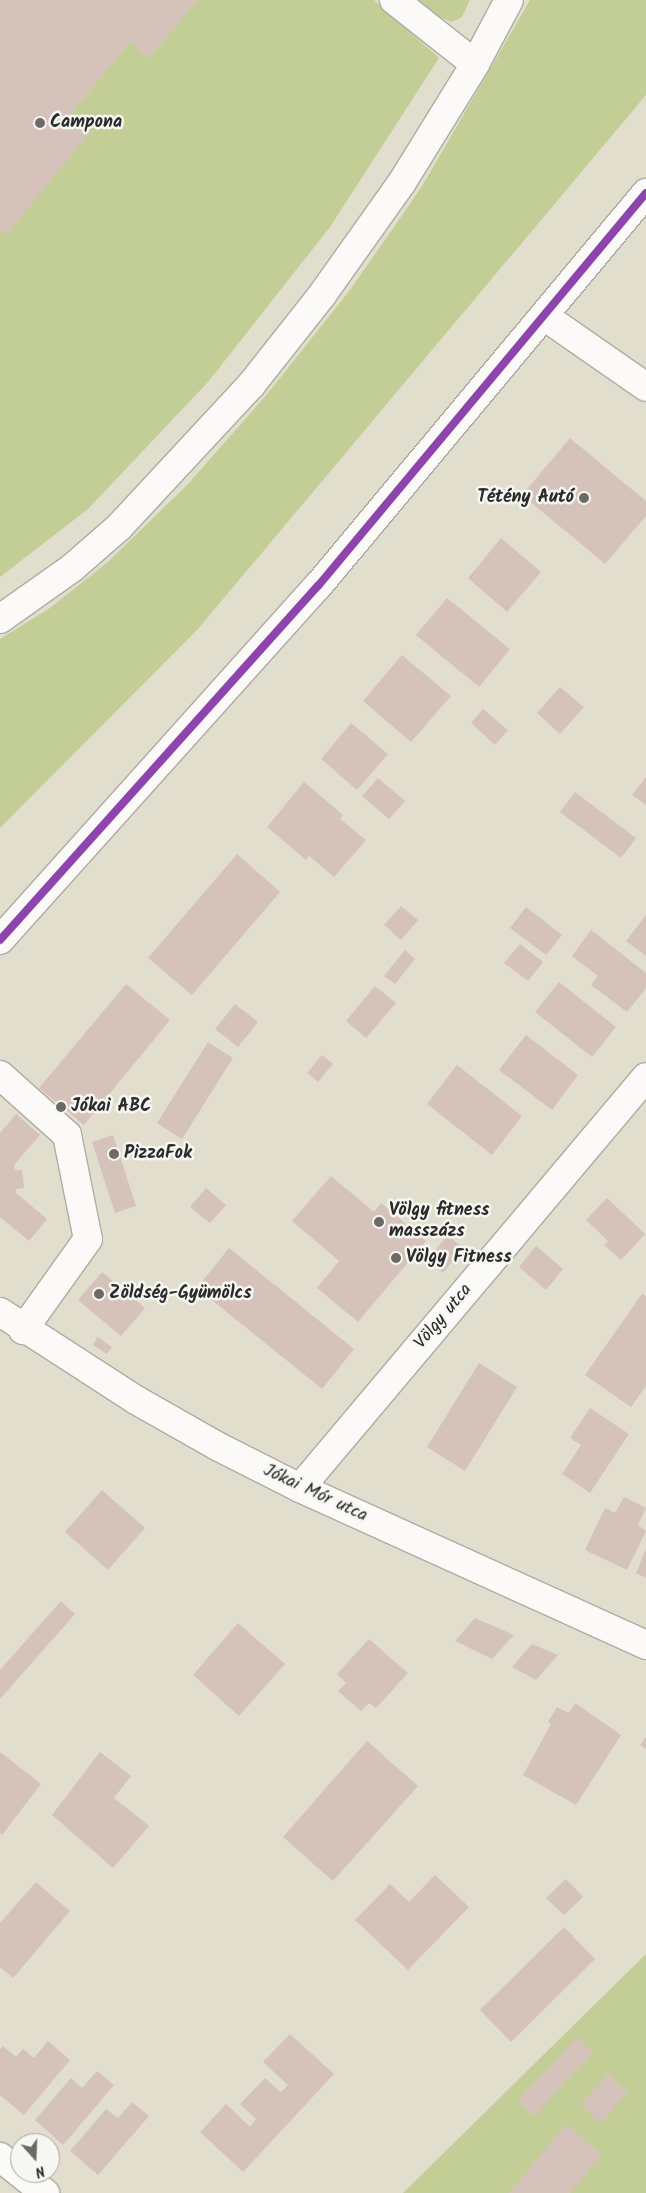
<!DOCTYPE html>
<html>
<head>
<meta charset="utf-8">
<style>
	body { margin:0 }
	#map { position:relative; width:646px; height:2193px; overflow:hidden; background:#e2dece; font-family:Kalam,sans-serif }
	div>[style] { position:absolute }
	.green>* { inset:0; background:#c2ce95 }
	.building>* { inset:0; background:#d5c2bb }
	.roads { filter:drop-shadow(1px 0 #aeaca2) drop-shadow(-1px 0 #aeaca2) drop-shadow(0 1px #aeaca2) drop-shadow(0 -1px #aeaca2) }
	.minor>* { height:28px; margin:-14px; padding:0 14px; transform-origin:14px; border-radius:14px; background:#fbfaf8 }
	.major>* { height:28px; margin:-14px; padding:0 14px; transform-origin:14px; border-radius:14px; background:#fbfaf8 }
	.bus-1>* { height:8px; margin:-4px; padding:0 4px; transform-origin:4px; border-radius:4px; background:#8e44ad }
	.dots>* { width:14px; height:14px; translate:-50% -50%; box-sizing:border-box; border:2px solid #f6f6f2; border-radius:50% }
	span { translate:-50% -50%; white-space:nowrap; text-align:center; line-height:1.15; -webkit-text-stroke:5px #f6f6f2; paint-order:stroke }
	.poi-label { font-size:18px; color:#2b2b2b; font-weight:700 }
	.left { translate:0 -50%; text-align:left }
	.right { translate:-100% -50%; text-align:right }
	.street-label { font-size:18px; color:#2b2b2b }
	.north { position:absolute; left:10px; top:2133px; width:50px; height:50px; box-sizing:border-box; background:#f6f6f2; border:1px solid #a5a5a2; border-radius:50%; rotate:160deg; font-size:14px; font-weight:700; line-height:20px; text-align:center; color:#2b2b2b }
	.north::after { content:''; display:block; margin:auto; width:18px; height:22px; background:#6b6a64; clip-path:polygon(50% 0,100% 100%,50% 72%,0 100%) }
</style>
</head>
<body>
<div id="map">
	<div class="green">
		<div style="clip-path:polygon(197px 0,374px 0,439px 58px,330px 227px,208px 382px,88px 509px,0 577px,0 230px,91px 131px,70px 114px,130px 42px,149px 58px)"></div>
		<div style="clip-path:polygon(419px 0,470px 0,462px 17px,452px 22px,440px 17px)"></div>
		<div style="clip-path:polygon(530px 0,646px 0,646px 95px,198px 629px,0 828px,0 639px,50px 608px,109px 561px,188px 484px,268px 393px,350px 290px,421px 188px)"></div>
		<div style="clip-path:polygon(646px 1954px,646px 2193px,403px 2193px,528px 2070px)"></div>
	</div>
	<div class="building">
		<div style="clip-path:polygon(0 0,197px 0,149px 58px,130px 42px,70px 114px,91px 131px,6px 235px,0 230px)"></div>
		<div style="clip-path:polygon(570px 438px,646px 501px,646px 516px,605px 564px,522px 495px)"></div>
		<div style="clip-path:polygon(501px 538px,541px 572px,507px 612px,468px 578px)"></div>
		<div style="clip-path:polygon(447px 598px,510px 649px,479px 687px,416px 635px)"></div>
		<div style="clip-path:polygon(402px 655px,451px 696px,411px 742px,363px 701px)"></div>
		<div style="clip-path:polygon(560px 687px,584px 707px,560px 734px,537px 713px)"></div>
		<div style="clip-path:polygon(483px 709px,508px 730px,495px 745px,471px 723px)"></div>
		<div style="clip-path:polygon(351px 723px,388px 754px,357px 790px,321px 759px)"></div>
		<div style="clip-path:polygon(646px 777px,646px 805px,632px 795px)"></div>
		<div style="clip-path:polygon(378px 778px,405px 801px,389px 819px,362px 796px)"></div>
		<div style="clip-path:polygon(304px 782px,343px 815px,340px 819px,366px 840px,334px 877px,309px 856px,306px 860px,267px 827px)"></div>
		<div style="clip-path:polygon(575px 792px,636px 838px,621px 858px,560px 812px)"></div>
		<div style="clip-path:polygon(237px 854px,280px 892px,192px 995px,148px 958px)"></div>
		<div style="clip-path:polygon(401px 906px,418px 920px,401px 940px,384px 925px)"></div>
		<div style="clip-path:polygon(526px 907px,562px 935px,546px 955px,510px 928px)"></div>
		<div style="clip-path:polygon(646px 915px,646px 956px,626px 941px)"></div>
		<div style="clip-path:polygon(591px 930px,646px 973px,646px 988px,627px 1012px,591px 985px,598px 976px,572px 956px)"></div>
		<div style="clip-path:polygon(520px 944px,543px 962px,528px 981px,504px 963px)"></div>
		<div style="clip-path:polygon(405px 950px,415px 959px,395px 984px,384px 976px)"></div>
		<div style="clip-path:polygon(559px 982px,616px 1027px,592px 1057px,535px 1012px)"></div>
		<div style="clip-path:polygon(126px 984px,170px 1020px,84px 1125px,39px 1088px)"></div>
		<div style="clip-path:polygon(375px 986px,396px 1003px,366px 1038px,346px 1021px)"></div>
		<div style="clip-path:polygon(235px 1004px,258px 1022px,238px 1047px,215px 1029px)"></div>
		<div style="clip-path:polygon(526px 1035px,578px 1075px,552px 1110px,499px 1070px)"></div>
		<div style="clip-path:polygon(208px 1042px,233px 1058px,182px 1139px,157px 1123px)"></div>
		<div style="clip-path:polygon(322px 1055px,333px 1064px,318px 1082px,307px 1073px)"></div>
		<div style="clip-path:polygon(457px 1065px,522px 1116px,492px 1155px,427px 1104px)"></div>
		<div style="clip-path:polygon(16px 1114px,40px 1135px,14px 1165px,15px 1170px,22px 1170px,24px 1188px,16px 1189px,16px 1193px,47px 1219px,29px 1241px,0 1217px,0 1133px)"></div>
		<div style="clip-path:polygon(113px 1135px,136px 1206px,115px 1213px,92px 1142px)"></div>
		<div style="clip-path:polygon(331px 1176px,374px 1212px,381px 1203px,426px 1241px,358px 1322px,317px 1288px,339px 1261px,292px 1221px)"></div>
		<div style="clip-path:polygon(206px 1188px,226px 1205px,210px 1223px,190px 1207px)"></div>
		<div style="clip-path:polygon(607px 1198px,645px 1234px,621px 1260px,604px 1245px,608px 1241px,586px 1220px)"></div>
		<div style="clip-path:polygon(448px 1235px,463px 1248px,443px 1273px,427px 1260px)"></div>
		<div style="clip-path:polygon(536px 1246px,563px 1269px,546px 1290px,519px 1267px)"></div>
		<div style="clip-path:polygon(229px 1248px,354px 1349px,322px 1389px,197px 1288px)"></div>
		<div style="clip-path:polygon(102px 1272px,145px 1308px,121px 1336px,78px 1300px)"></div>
		<div style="clip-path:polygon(642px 1294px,646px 1296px,646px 1386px,631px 1407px,585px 1375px)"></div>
		<div style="clip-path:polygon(98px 1337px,112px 1347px,107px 1354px,93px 1345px)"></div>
		<div style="clip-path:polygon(479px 1363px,517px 1387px,465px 1471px,427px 1447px)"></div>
		<div style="clip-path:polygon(590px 1408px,629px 1434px,590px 1493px,562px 1474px,581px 1445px,570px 1438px)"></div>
		<div style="clip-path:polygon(102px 1490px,145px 1528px,108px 1570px,65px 1532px)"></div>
		<div style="clip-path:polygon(624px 1497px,646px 1508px,638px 1525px,646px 1531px,627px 1570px,585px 1550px,605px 1508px,615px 1513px)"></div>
		<div style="clip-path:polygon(646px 1549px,646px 1578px,636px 1573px)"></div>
		<div style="clip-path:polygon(61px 1601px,75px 1614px,0 1699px,0 1670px)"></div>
		<div style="clip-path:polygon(475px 1618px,514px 1635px,492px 1659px,455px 1641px)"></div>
		<div style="clip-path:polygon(238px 1623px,285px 1664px,239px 1716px,193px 1675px)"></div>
		<div style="clip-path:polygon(369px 1639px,408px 1673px,376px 1708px,369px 1703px,361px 1711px,338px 1691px,346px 1683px,337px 1674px)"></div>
		<div style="clip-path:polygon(532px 1644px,558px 1655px,536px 1680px,512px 1667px)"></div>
		<div style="clip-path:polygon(575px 1703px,621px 1735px,576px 1805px,523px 1775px,551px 1724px,548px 1722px,557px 1707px,569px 1713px)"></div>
		<div style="clip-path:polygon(646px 1737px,646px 1749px,640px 1745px)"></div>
		<div style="clip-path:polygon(367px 1741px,418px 1786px,333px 1881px,283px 1837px)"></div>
		<div style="clip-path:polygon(0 1752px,41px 1784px,2px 1835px,0 1833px)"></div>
		<div style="clip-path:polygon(100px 1752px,131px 1776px,114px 1798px,149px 1826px,113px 1868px,52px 1815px)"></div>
		<div style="clip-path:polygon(435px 1875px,469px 1907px,408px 1970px,355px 1920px,390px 1884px,409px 1902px)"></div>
		<div style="clip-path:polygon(566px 1879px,583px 1897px,564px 1915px,546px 1898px)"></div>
		<div style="clip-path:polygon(36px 1882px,70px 1911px,13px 1978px,0 1967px,0 1923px)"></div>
		<div style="clip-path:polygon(564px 1927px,595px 1959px,511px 2042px,480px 2010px)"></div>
		<div style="clip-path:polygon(290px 2034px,334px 2074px,243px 2172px,200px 2132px,226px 2104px,250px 2127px,256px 2119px,240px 2104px,265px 2078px,281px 2092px,288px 2085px,263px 2062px)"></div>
		<div style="clip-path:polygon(577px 2037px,593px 2052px,534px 2116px,517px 2101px)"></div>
		<div style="clip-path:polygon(48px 2041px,70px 2060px,24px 2115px,0 2095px,0 2049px,3px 2046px,16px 2057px,23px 2049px,34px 2058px)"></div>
		<div style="clip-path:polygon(97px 2071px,114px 2085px,63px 2145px,35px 2120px,71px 2078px,82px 2088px)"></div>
		<div style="clip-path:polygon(608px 2074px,628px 2092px,601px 2123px,581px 2105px)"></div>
		<div style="clip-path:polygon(132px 2102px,149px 2116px,98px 2175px,70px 2151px,106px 2109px,118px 2118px)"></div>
		<div style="clip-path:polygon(566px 2124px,602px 2154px,570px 2193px,509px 2193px)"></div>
	</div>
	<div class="roads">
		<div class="minor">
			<div style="left:394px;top:0;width:103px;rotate:38.3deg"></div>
			<div style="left:544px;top:316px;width:124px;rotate:34.8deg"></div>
			<div style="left:0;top:619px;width:88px;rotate:-35.3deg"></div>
			<div style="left:72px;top:568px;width:62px;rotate:-41.1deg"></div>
			<div style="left:119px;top:527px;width:194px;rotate:-47.1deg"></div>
			<div style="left:251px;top:385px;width:115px;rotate:-51.7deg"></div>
			<div style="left:322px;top:295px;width:136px;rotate:-54.6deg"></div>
			<div style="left:401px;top:184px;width:141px;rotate:-58.3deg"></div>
			<div style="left:475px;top:64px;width:72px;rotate:-62deg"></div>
			<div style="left:0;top:1075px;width:90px;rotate:41.8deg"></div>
			<div style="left:67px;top:1135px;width:106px;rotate:78.6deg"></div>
			<div style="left:88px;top:1239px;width:112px;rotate:125.5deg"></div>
			<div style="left:0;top:1312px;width:162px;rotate:32.9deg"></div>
			<div style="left:136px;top:1400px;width:93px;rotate:29.6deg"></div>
			<div style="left:217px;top:1446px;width:93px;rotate:26.8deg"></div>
			<div style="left:300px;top:1488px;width:380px;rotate:24.4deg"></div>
			<div style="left:300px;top:1488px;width:537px;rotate:-49.91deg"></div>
			<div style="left:0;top:2157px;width:58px;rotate:38.7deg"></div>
		</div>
		<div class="major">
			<div style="left:0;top:940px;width:476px;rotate:-48.1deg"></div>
			<div style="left:318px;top:586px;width:512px;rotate:-50.15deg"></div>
		</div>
	</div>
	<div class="bus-1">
		<div style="left:0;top:940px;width:476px;rotate:-48.1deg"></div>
		<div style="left:318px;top:586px;width:512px;rotate:-50.15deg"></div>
	</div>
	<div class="dots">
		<div style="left:40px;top:123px;background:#6b6a64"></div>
		<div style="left:584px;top:498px;background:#6b6a64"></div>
		<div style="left:61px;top:1107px;background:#6b6a64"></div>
		<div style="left:114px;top:1154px;background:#6b6a64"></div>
		<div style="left:379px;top:1222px;background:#6b6a64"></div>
		<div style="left:396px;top:1258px;background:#6b6a64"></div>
		<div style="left:99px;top:1294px;background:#6b6a64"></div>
	</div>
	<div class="poi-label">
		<span class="left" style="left:50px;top:123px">Campona</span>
		<span class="right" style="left:574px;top:498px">Tétény Autó</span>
		<span class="left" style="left:71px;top:1107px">Jókai ABC</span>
		<span class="left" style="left:124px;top:1154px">PizzaFok</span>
		<span class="left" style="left:389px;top:1222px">Völgy fitness<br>masszázs</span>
		<span class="left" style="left:406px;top:1258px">Völgy Fitness</span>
		<span class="left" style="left:109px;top:1294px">Zöldség-Gyümölcs</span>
	</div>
	<div class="street-label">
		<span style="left:444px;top:1317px;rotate:-50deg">Völgy utca</span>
		<span style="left:315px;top:1494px;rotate:25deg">Jókai Mór utca</span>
	</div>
	<div class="north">N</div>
</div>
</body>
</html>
